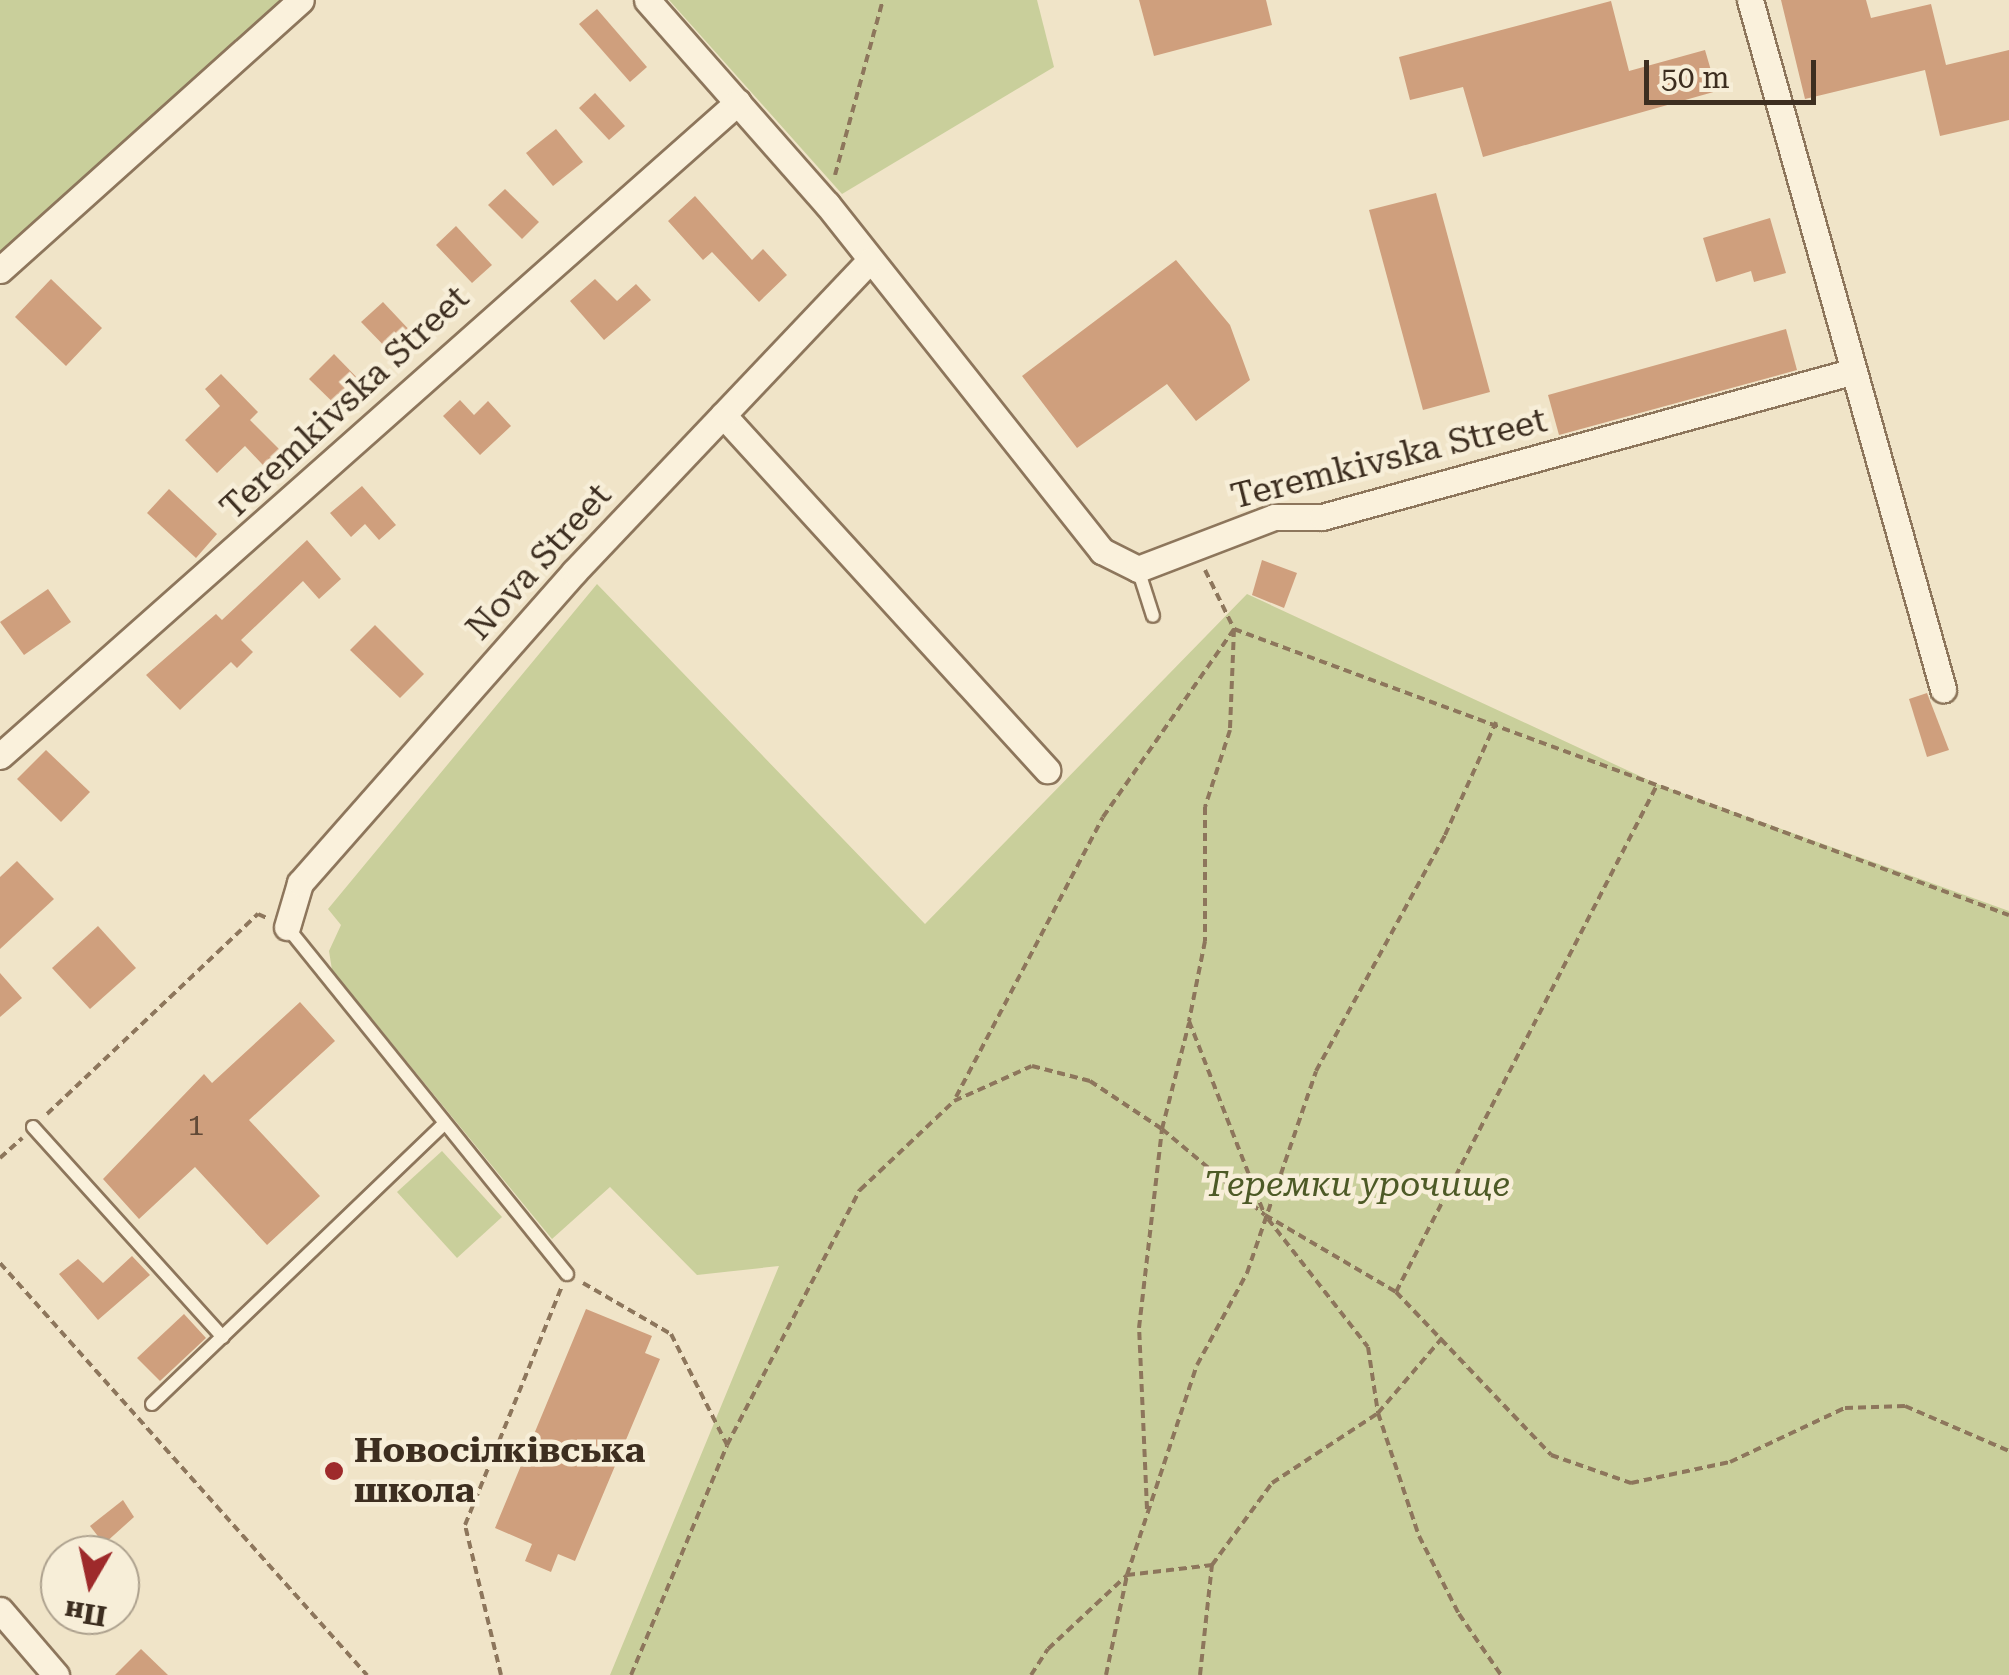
<!DOCTYPE html>
<html>
<head>
<meta charset="utf-8">
<style>
	body { margin:0 }
	#map { position:relative; width:2009px; height:1675px; overflow:hidden; background:#f0e4c8; font-family:"Roboto Serif",serif }
	div>[style] { position:absolute }
	.green>* { inset:0; background:#c9cf9b }
	.building>* { inset:0; background:#cf9f7d }
	.path>* { height:4px; margin-top:-2px; transform-origin:0; background:repeating-linear-gradient(90deg,#8d765c 0 8px,transparent 0 13px) }
	.roads { filter:drop-shadow(2px 0 #8d765c) drop-shadow(-2px 0 #8d765c) drop-shadow(0 2px #8d765c) drop-shadow(0 -2px #8d765c) }
	.service>* { height:12px; margin:-6px; padding:0 6px; transform-origin:6px; border-radius:6px; background:#faf1dc }
	.minor>* { height:25px; margin:-12.5px; padding:0 12.5px; transform-origin:12.5px; border-radius:12.5px; background:#faf1dc }
	.dots>* { width:28px; height:28px; translate:-50% -50%; box-sizing:border-box; border:5px solid #f7eed8; border-radius:50% }
	span { translate:-50% -50%; white-space:nowrap; text-align:center; line-height:1.15; -webkit-text-stroke:9px #f7eed8; paint-order:stroke }
	.number-label { font-size:30px; color:#624a37 }
	.number-label span { -webkit-text-stroke-width:0 }
	.street-label { font-size:35px; color:#3d2e20 }
	.park-label { font-size:35px; color:#4d5a26; font-style:italic }
	.poi-label { font-size:35px; color:#3d2e20; font-weight:700 }
	.left { translate:0 -50%; text-align:left }
	.north { position:absolute; left:40px; top:1535px; width:100px; height:100px; box-sizing:border-box; background:#f7eed8; border:2px solid #ada18e; border-radius:50%; rotate:189deg; font-size:28px; font-weight:700; line-height:40px; text-align:center; color:#3d2e20 }
	.north::after { content:''; display:block; margin:auto; width:35px; height:45px; background:#9e2a2b; clip-path:polygon(50% 0,100% 100%,50% 72%,0 100%) }
	.scale { position:absolute; left:1644px; top:60px; width:172px; height:45px; box-sizing:border-box; border:5px solid #3d2e20; border-top:0; padding-left:12px; font-size:30px; line-height:35px; white-space:nowrap; color:#3d2e20; -webkit-text-stroke:8px #f7eed8; paint-order:stroke }
</style>
</head>
<body>
<div id="map">
	<div class="green">
		<div style="clip-path:polygon(0 0,284px 0,0 254px)"></div>
		<div style="clip-path:polygon(669px 0,1037px 0,1054px 67px,842px 194px)"></div>
		<div style="clip-path:polygon(597px 584px,925px 924px,1247px 594px,1657px 784px,2009px 911px,2009px 1675px,610px 1675px,779px 1266px,697px 1275px,610px 1187px,552px 1239px,332px 970px,329px 951px,341px 925px,328px 909px)"></div>
		<div style="clip-path:polygon(442px 1151px,502px 1217px,457px 1258px,397px 1192px)"></div>
	</div>
	<div class="building">
		<div style="clip-path:polygon(1139px 0,1266px 0,1272px 25px,1154px 56px)"></div>
		<div style="clip-path:polygon(1781px 0,1866px 0,1871px 18px,1931px 4px,1946px 65px,2009px 50px,2009px 120px,1940px 136px,1925px 70px,1805px 99px)"></div>
		<div style="clip-path:polygon(1611px 1px,1629px 71px,1705px 50px,1717px 91px,1483px 157px,1463px 87px,1410px 100px,1399px 57px)"></div>
		<div style="clip-path:polygon(597px 9px,647px 67px,630px 82px,579px 24px)"></div>
		<div style="clip-path:polygon(595px 93px,625px 126px,609px 140px,579px 108px)"></div>
		<div style="clip-path:polygon(556px 129px,583px 162px,553px 186px,526px 153px)"></div>
		<div style="clip-path:polygon(505px 189px,539px 222px,522px 239px,488px 205px)"></div>
		<div style="clip-path:polygon(1436px 193px,1490px 392px,1423px 410px,1369px 210px)"></div>
		<div style="clip-path:polygon(695px 196px,752px 260px,763px 249px,787px 275px,759px 302px,712px 252px,703px 260px,668px 221px)"></div>
		<div style="clip-path:polygon(1770px 218px,1786px 273px,1754px 282px,1751px 271px,1716px 282px,1703px 238px)"></div>
		<div style="clip-path:polygon(456px 226px,492px 265px,472px 283px,436px 245px)"></div>
		<div style="clip-path:polygon(1176px 260px,1230px 325px,1250px 380px,1196px 421px,1167px 384px,1077px 448px,1022px 376px)"></div>
		<div style="clip-path:polygon(51px 279px,102px 328px,66px 366px,15px 317px)"></div>
		<div style="clip-path:polygon(595px 279px,617px 301px,636px 284px,651px 300px,604px 340px,570px 301px)"></div>
		<div style="clip-path:polygon(383px 302px,415px 336px,394px 356px,361px 322px)"></div>
		<div style="clip-path:polygon(1786px 329px,1797px 370px,1559px 435px,1548px 395px)"></div>
		<div style="clip-path:polygon(334px 354px,371px 392px,347px 416px,309px 379px)"></div>
		<div style="clip-path:polygon(221px 374px,258px 412px,250px 420px,293px 463px,276px 479px,245px 446px,217px 473px,185px 440px,220px 406px,205px 389px)"></div>
		<div style="clip-path:polygon(460px 400px,474px 415px,488px 401px,511px 426px,480px 455px,443px 416px)"></div>
		<div style="clip-path:polygon(362px 486px,396px 525px,379px 540px,365px 524px,351px 537px,330px 513px)"></div>
		<div style="clip-path:polygon(169px 489px,217px 534px,196px 558px,147px 513px)"></div>
		<div style="clip-path:polygon(307px 540px,341px 579px,319px 599px,303px 581px,241px 640px,253px 652px,237px 668px,231px 662px,180px 710px,146px 675px,216px 614px,222px 620px)"></div>
		<div style="clip-path:polygon(1262px 560px,1297px 573px,1284px 608px,1252px 595px)"></div>
		<div style="clip-path:polygon(48px 589px,71px 622px,24px 655px,0 622px)"></div>
		<div style="clip-path:polygon(375px 625px,424px 674px,400px 698px,350px 650px)"></div>
		<div style="clip-path:polygon(1927px 693px,1949px 750px,1927px 757px,1909px 699px)"></div>
		<div style="clip-path:polygon(46px 750px,90px 792px,61px 822px,17px 779px)"></div>
		<div style="clip-path:polygon(17px 861px,54px 899px,0 949px,0 877px)"></div>
		<div style="clip-path:polygon(98px 926px,136px 968px,90px 1009px,52px 968px)"></div>
		<div style="clip-path:polygon(0 973px,22px 998px,0 1017px)"></div>
		<div style="clip-path:polygon(300px 1002px,335px 1041px,249px 1120px,320px 1196px,267px 1245px,195px 1167px,139px 1219px,103px 1179px,204px 1074px,212px 1083px)"></div>
		<div style="clip-path:polygon(132px 1256px,150px 1275px,98px 1320px,59px 1274px,78px 1259px,103px 1283px)"></div>
		<div style="clip-path:polygon(586px 1309px,652px 1336px,645px 1353px,660px 1359px,575px 1561px,558px 1554px,551px 1572px,525px 1561px,532px 1544px,495px 1528px)"></div>
		<div style="clip-path:polygon(184px 1314px,206px 1338px,160px 1381px,137px 1358px)"></div>
		<div style="clip-path:polygon(123px 1500px,134px 1517px,104px 1544px,90px 1526px)"></div>
		<div style="clip-path:polygon(141px 1649px,168px 1675px,115px 1675px)"></div>
	</div>
	<div class="path">
		<div style="left:835px;top:175px;width:181px;rotate:-74.7deg"></div>
		<div style="left:1205px;top:570px;width:66px;rotate:63.8deg"></div>
		<div style="left:1234px;top:629px;width:826px;rotate:20.26deg"></div>
		<div style="left:1234px;top:629px;width:101px;rotate:92.3deg"></div>
		<div style="left:1230px;top:730px;width:81px;rotate:108deg"></div>
		<div style="left:1205px;top:807px;width:134px;rotate:90deg"></div>
		<div style="left:1205px;top:941px;width:82px;rotate:101.3deg"></div>
		<div style="left:1189px;top:1021px;width:204px;rotate:68.7deg"></div>
		<div style="left:956px;top:1097px;width:316px;rotate:-62.3deg"></div>
		<div style="left:1103px;top:817px;width:229px;rotate:-55.1deg"></div>
		<div style="left:47px;top:1114px;width:291px;rotate:-43.5deg"></div>
		<div style="left:258px;top:914px;width:10px;rotate:24deg"></div>
		<div style="left:0;top:1158px;width:30px;rotate:-42deg"></div>
		<div style="left:1268px;top:1219px;width:162px;rotate:52deg"></div>
		<div style="left:1368px;top:1347px;width:67px;rotate:81.4deg"></div>
		<div style="left:1378px;top:1413px;width:130px;rotate:71.6deg"></div>
		<div style="left:1419px;top:1536px;width:88px;rotate:62.9deg"></div>
		<div style="left:1459px;top:1614px;width:74px;rotate:55.5deg"></div>
		<div style="left:0;top:1263px;width:552px;rotate:48.31deg"></div>
		<div style="left:583px;top:1283px;width:102px;rotate:30.1deg"></div>
		<div style="left:671px;top:1334px;width:124px;rotate:63.2deg"></div>
		<div style="left:1396px;top:1292px;width:570px;rotate:-62.76deg"></div>
		<div style="left:1147px;top:1509px;width:181px;rotate:-92.5deg"></div>
		<div style="left:1139px;top:1328px;width:200px;rotate:-83.4deg"></div>
		<div style="left:1162px;top:1129px;width:109px;rotate:-75.7deg"></div>
		<div style="left:501px;top:1675px;width:154px;rotate:-103.5deg"></div>
		<div style="left:465px;top:1525px;width:256px;rotate:-67.9deg"></div>
		<div style="left:631px;top:1675px;width:249px;rotate:-67.3deg"></div>
		<div style="left:727px;top:1445px;width:288px;rotate:-62.5deg"></div>
		<div style="left:860px;top:1190px;width:129px;rotate:-43.4deg"></div>
		<div style="left:954px;top:1101px;width:85px;rotate:-24.2deg"></div>
		<div style="left:1032px;top:1066px;width:60px;rotate:14.5deg"></div>
		<div style="left:1090px;top:1081px;width:87px;rotate:33.7deg"></div>
		<div style="left:1162px;top:1129px;width:134px;rotate:39.9deg"></div>
		<div style="left:1265px;top:1215px;width:152px;rotate:30.4deg"></div>
		<div style="left:1396px;top:1292px;width:225px;rotate:46.4deg"></div>
		<div style="left:1551px;top:1455px;width:85px;rotate:19.3deg"></div>
		<div style="left:1631px;top:1483px;width:101px;rotate:-12deg"></div>
		<div style="left:1730px;top:1462px;width:127px;rotate:-25.2deg"></div>
		<div style="left:1845px;top:1408px;width:60px;rotate:-1.9deg"></div>
		<div style="left:1905px;top:1406px;width:113px;rotate:23.4deg"></div>
		<div style="left:1031px;top:1675px;width:31px;rotate:-57deg"></div>
		<div style="left:1048px;top:1649px;width:108px;rotate:-43.1deg"></div>
		<div style="left:1127px;top:1575px;width:86px;rotate:-6.7deg"></div>
		<div style="left:1106px;top:1675px;width:102px;rotate:-78.1deg"></div>
		<div style="left:1127px;top:1575px;width:221px;rotate:-71.6deg"></div>
		<div style="left:1197px;top:1365px;width:105px;rotate:-61.5deg"></div>
		<div style="left:1247px;top:1273px;width:213px;rotate:-71.1deg"></div>
		<div style="left:1316px;top:1071px;width:269px;rotate:-61.3deg"></div>
		<div style="left:1445px;top:835px;width:124px;rotate:-65.7deg"></div>
		<div style="left:1200px;top:1675px;width:111px;rotate:-83.8deg"></div>
		<div style="left:1212px;top:1565px;width:102px;rotate:-53.8deg"></div>
		<div style="left:1272px;top:1483px;width:127px;rotate:-33.4deg"></div>
		<div style="left:1378px;top:1413px;width:100px;rotate:-49.5deg"></div>
	</div>
	<div class="roads">
		<div class="service">
			<div style="left:1138px;top:569px;width:49px;rotate:72.3deg"></div>
			<div style="left:287px;top:927px;width:446px;rotate:51.1deg"></div>
			<div style="left:33px;top:1127px;width:283px;rotate:47.9deg"></div>
			<div style="left:152px;top:1404px;width:405px;rotate:-43.8deg"></div>
		</div>
		<div class="minor">
			<div style="left:647px;top:0;width:272px;rotate:48.6deg"></div>
			<div style="left:827px;top:204px;width:443px;rotate:51.6deg"></div>
			<div style="left:1102px;top:551px;width:40px;rotate:26.6deg"></div>
			<div style="left:1138px;top:569px;width:146px;rotate:-20.9deg"></div>
			<div style="left:1274px;top:517px;width:48px"></div>
			<div style="left:1322px;top:517px;width:549px;rotate:-15.33deg"></div>
			<div style="left:1750px;top:0;width:716px;rotate:74.35deg"></div>
			<div style="left:0;top:270px;width:404px;rotate:-41.9deg"></div>
			<div style="left:723px;top:415px;width:481px;rotate:47.6deg"></div>
			<div style="left:0;top:756px;width:986px;rotate:-41.55deg"></div>
			<div style="left:287px;top:927px;width:46px;rotate:-73.5deg"></div>
			<div style="left:300px;top:883px;width:414px;rotate:-48.6deg"></div>
			<div style="left:574px;top:572px;width:429px;rotate:-46.5deg"></div>
			<div style="left:0;top:1610px;width:86px;rotate:49.3deg"></div>
		</div>
	</div>
	<div class="dots">
		<div style="left:334px;top:1471px;background:#9e2a2b"></div>
	</div>
	<div class="number-label">
		<span style="left:196px;top:1125px">1</span>
	</div>
	<div class="street-label">
		<span style="left:345px;top:403px;rotate:-43deg">Teremkivska Street</span>
		<span style="left:1389px;top:459px;rotate:-14deg">Teremkivska Street</span>
		<span style="left:539px;top:562px;rotate:-48deg">Nova Street</span>
	</div>
	<div class="park-label">
		<span style="left:1357px;top:1185px">Теремки урочище</span>
	</div>
	<div class="poi-label">
		<span class="left" style="left:354px;top:1471px">Новосілківська<br>школа</span>
	</div>
	<div class="north">Пн</div>
	<div class="scale">50 m</div>
</div>
</body>
</html>
